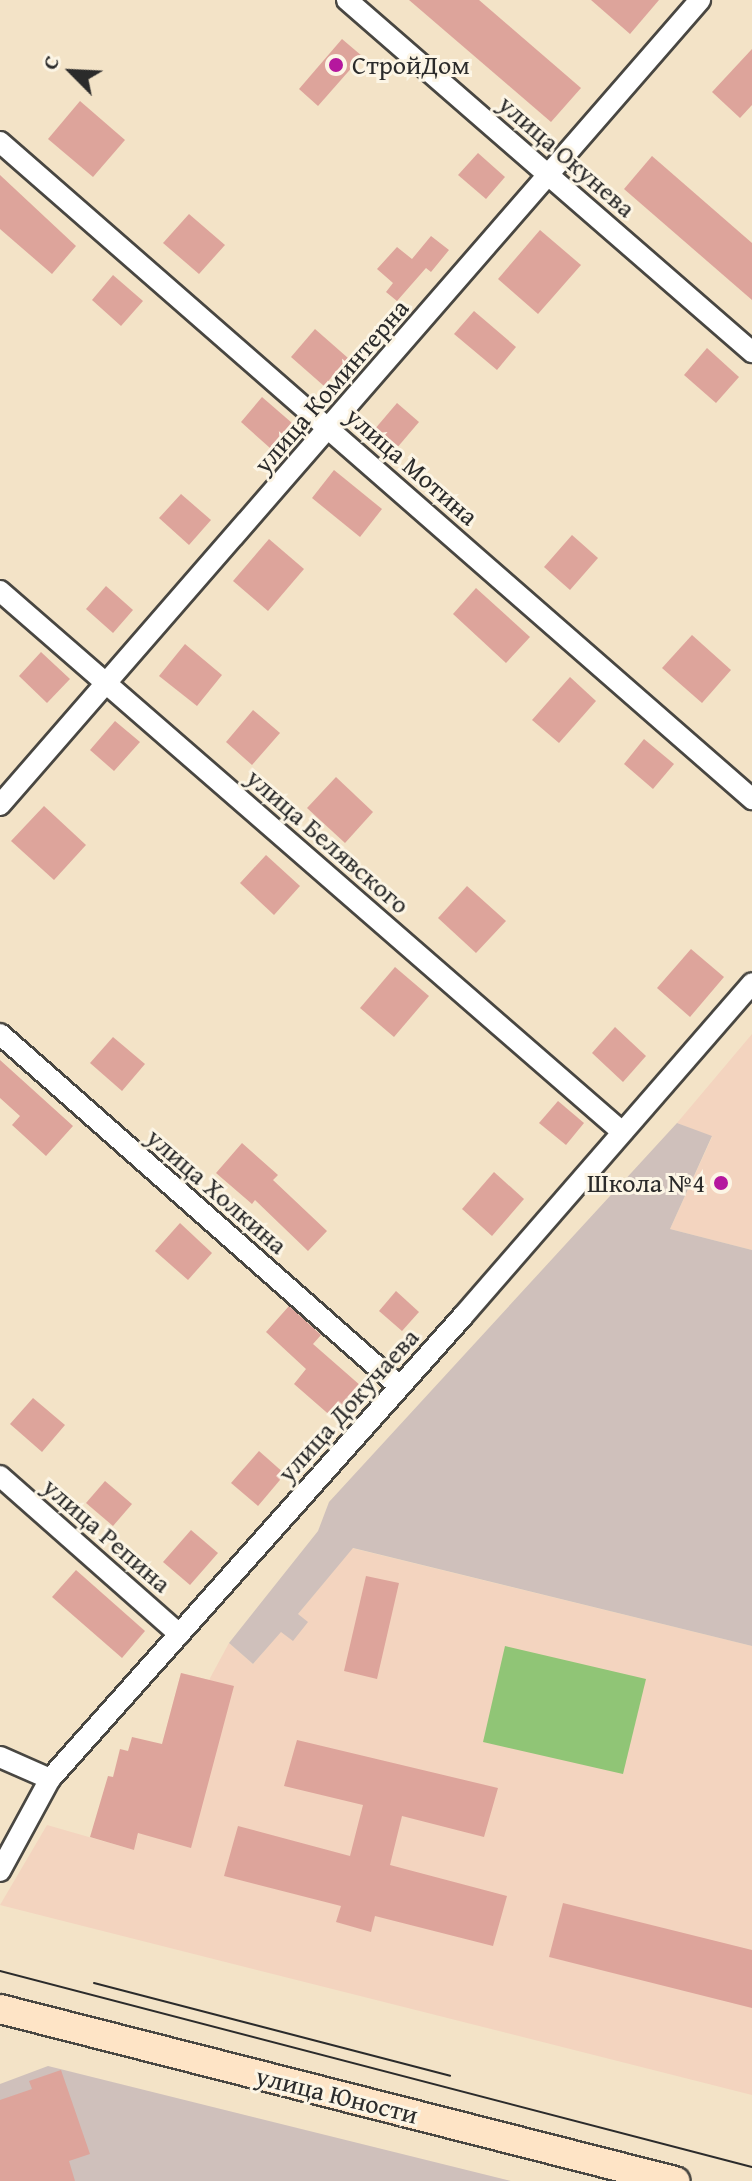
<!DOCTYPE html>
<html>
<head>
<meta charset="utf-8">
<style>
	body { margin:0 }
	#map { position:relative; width:752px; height:2181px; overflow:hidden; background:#f3e3c7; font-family:"Gentium Book Plus",serif }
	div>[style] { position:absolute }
	.built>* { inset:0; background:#f3d4bf }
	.industrial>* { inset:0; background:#cfc0bb }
	.green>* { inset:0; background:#90c576 }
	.building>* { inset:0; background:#dda49b }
	.roads { filter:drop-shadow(2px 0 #494742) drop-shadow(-2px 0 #494742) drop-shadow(0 2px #494742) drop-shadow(0 -2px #494742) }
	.minor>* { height:20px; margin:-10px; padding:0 10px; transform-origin:10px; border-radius:10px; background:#fff }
	.secondary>* { height:28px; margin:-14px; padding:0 14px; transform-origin:14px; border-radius:14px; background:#fee4c6 }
	.tram>* { height:2px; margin:-1px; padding:0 1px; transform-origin:1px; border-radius:1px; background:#2b2b2b }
	.dots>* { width:22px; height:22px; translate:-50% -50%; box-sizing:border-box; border:4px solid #fcf5e5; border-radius:50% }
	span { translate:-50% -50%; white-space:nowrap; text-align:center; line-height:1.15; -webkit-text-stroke:6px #fcf5e5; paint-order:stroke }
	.poi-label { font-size:26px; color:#2b2b2b }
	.left { translate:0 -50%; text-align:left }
	.right { translate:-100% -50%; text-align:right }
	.street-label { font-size:26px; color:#2b2b2b }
	.north { position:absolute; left:32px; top:32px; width:80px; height:80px; -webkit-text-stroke:6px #fcf5e5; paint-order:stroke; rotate:294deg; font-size:22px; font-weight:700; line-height:32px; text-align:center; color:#2b2b2b }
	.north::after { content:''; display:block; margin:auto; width:28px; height:36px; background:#2b2b2b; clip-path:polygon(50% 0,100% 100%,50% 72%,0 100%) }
</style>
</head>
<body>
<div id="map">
	<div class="built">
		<div style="clip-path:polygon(752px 1034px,752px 1250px,670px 1229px,712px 1137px,677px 1123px)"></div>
		<div style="clip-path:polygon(352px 1548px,752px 1646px,752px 2095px,0 1905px,47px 1825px,134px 1850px,181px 1673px,209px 1680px,229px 1643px,253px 1664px,281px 1631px,293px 1640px,298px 1614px)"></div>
	</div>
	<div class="industrial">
		<div style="clip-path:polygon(677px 1123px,712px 1136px,670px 1229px,752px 1250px,752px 1646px,353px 1548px,298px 1614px,308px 1622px,293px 1641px,281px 1632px,253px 1664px,229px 1643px,318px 1531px,329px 1502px)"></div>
		<div style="clip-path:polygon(48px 2066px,511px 2181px,0 2181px,0 2084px)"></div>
	</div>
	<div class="green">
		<div style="clip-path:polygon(505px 1646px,646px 1679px,623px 1774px,483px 1742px)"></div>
	</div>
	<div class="building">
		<div style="clip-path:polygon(409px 0,479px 0,581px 88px,551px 122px)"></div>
		<div style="clip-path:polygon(591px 0,659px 0,630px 34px)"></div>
		<div style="clip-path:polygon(342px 39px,362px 56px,318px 106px,299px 89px)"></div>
		<div style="clip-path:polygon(752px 49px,752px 105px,740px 118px,712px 92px)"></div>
		<div style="clip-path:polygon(80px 101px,125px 140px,93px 177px,48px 139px)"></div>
		<div style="clip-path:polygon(478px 153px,505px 177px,486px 199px,458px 175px)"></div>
		<div style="clip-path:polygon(652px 156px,752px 243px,752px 300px,624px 189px)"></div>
		<div style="clip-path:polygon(0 175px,76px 246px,52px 274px,0 229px)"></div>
		<div style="clip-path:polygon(189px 214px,225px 245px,199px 274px,163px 243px)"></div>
		<div style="clip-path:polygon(540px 230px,581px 265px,538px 314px,498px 279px)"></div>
		<div style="clip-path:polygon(431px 236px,449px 250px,431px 272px,426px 268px,397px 301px,386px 292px,393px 283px,377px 269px,397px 247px,412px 259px)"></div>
		<div style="clip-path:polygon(113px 275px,143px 301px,121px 326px,92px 300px)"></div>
		<div style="clip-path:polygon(474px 311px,516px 347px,497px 370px,454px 334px)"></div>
		<div style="clip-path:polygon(315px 329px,348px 358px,324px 386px,291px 357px)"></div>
		<div style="clip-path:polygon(707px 348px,739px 377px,716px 403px,684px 375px)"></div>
		<div style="clip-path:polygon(262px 397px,292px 423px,270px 448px,241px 422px)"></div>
		<div style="clip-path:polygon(397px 403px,419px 422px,396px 449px,374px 430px)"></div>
		<div style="clip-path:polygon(334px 470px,382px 509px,360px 537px,312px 498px)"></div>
		<div style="clip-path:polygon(181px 494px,211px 520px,189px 545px,159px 518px)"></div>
		<div style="clip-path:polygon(572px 535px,598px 558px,570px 590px,544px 567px)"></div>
		<div style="clip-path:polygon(269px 539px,304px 569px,268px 611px,233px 581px)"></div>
		<div style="clip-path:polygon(106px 586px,133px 610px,113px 633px,86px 609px)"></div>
		<div style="clip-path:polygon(476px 588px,530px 637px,506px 663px,453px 614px)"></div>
		<div style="clip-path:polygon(692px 635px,731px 670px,702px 703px,662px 668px)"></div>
		<div style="clip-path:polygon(185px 644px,222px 675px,197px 706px,159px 676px)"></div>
		<div style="clip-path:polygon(41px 652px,70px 679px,47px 703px,19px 676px)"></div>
		<div style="clip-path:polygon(570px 677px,596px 701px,559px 743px,532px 720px)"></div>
		<div style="clip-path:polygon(253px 710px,280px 733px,252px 765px,226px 742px)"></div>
		<div style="clip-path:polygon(115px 721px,140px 742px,114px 771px,90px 750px)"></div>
		<div style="clip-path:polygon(644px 739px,674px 764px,653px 789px,624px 764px)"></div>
		<div style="clip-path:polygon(336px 777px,373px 812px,345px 843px,307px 808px)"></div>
		<div style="clip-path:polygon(44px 806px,86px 845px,54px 880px,11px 841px)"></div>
		<div style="clip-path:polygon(266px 855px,300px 886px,274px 915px,240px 883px)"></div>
		<div style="clip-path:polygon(467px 886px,506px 921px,476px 953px,438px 918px)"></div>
		<div style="clip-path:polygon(691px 949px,724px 977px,690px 1017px,657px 988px)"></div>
		<div style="clip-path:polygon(395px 967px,429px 996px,394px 1037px,360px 1008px)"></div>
		<div style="clip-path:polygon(615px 1027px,646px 1056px,623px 1082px,592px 1053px)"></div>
		<div style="clip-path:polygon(113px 1037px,145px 1064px,122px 1091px,90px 1063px)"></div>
		<div style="clip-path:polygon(0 1060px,73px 1126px,46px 1156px,12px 1125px,20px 1116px,0 1098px)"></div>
		<div style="clip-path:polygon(558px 1101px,584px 1123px,566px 1145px,539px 1123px)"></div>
		<div style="clip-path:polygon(242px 1143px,278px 1175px,273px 1180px,327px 1231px,308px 1251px,255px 1200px,252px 1204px,216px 1173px)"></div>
		<div style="clip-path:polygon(494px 1172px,524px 1199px,492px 1236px,462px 1209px)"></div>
		<div style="clip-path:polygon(180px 1223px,212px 1253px,188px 1280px,155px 1251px)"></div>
		<div style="clip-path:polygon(396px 1291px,419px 1312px,402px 1331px,379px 1311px)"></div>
		<div style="clip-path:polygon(289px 1306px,321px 1335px,313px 1344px,361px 1386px,333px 1418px,294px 1384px,306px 1369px,266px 1332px)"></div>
		<div style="clip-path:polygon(33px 1398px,65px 1425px,42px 1452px,10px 1424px)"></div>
		<div style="clip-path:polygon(259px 1451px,285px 1474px,258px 1506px,231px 1483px)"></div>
		<div style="clip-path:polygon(105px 1481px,132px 1504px,113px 1526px,86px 1503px)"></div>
		<div style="clip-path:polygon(191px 1530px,218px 1553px,190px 1585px,163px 1562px)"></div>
		<div style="clip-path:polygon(76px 1570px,145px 1631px,122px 1658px,52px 1597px)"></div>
		<div style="clip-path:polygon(366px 1576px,399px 1583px,377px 1679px,344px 1671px)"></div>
		<div style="clip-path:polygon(181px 1673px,234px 1686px,191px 1848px,138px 1833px,134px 1850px,90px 1837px,108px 1776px,113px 1777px,120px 1749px,128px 1751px,132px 1737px,162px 1744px)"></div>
		<div style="clip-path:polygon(297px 1740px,498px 1788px,484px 1837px,402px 1816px,390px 1865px,507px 1896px,493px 1946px,375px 1916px,371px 1932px,336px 1922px,341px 1906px,224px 1876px,238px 1826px,350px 1856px,363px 1805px,284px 1786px)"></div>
		<div style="clip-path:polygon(563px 1903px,752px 1950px,752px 2008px,549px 1957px)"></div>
		<div style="clip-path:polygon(61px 2070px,90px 2154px,69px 2161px,75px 2181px,0 2181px,0 2100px,32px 2089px,29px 2081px)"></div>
	</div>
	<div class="roads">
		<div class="minor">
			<div style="left:347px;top:0;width:537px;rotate:41deg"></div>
			<div style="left:0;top:142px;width:999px;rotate:41.14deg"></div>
			<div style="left:0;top:591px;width:823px;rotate:41.01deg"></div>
			<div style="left:0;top:805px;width:1067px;rotate:-48.99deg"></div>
			<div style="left:0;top:1034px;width:532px;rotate:41.42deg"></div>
			<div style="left:0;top:1476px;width:239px;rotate:41.4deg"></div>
			<div style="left:0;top:1757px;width:55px;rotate:23.7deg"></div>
			<div style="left:0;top:1871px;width:105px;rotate:-61.5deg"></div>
			<div style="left:50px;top:1779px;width:620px;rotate:-48.27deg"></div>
			<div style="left:463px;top:1316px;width:441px;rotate:-49deg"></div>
		</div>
		<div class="secondary">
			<div style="left:0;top:2009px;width:697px;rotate:14.3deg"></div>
		</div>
	</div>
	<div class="tram">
		<div style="left:0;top:1971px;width:777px;rotate:14.61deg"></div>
		<div style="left:94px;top:1983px;width:368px;rotate:14.6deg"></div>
	</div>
	<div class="dots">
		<div style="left:336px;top:65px;background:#b5179e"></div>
		<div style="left:721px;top:1183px;background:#b5179e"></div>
	</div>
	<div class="poi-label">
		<span class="left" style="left:352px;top:65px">СтройДом</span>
		<span class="right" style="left:705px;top:1183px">Школа №4</span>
	</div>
	<div class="street-label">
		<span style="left:567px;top:156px;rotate:41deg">улица Окунева</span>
		<span style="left:331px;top:386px;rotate:-49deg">улица Коминтерна</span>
		<span style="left:412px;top:466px;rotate:41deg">улица Мотина</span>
		<span style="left:328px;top:841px;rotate:41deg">улица Белявского</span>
		<span style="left:217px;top:1191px;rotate:41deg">улица Холкина</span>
		<span style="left:348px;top:1405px;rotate:-48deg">улица Докучаева</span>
		<span style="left:107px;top:1535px;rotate:41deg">улица Репина</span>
		<span style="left:337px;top:2095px;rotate:14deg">улица Юности</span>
	</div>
	<div class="north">С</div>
</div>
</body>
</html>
